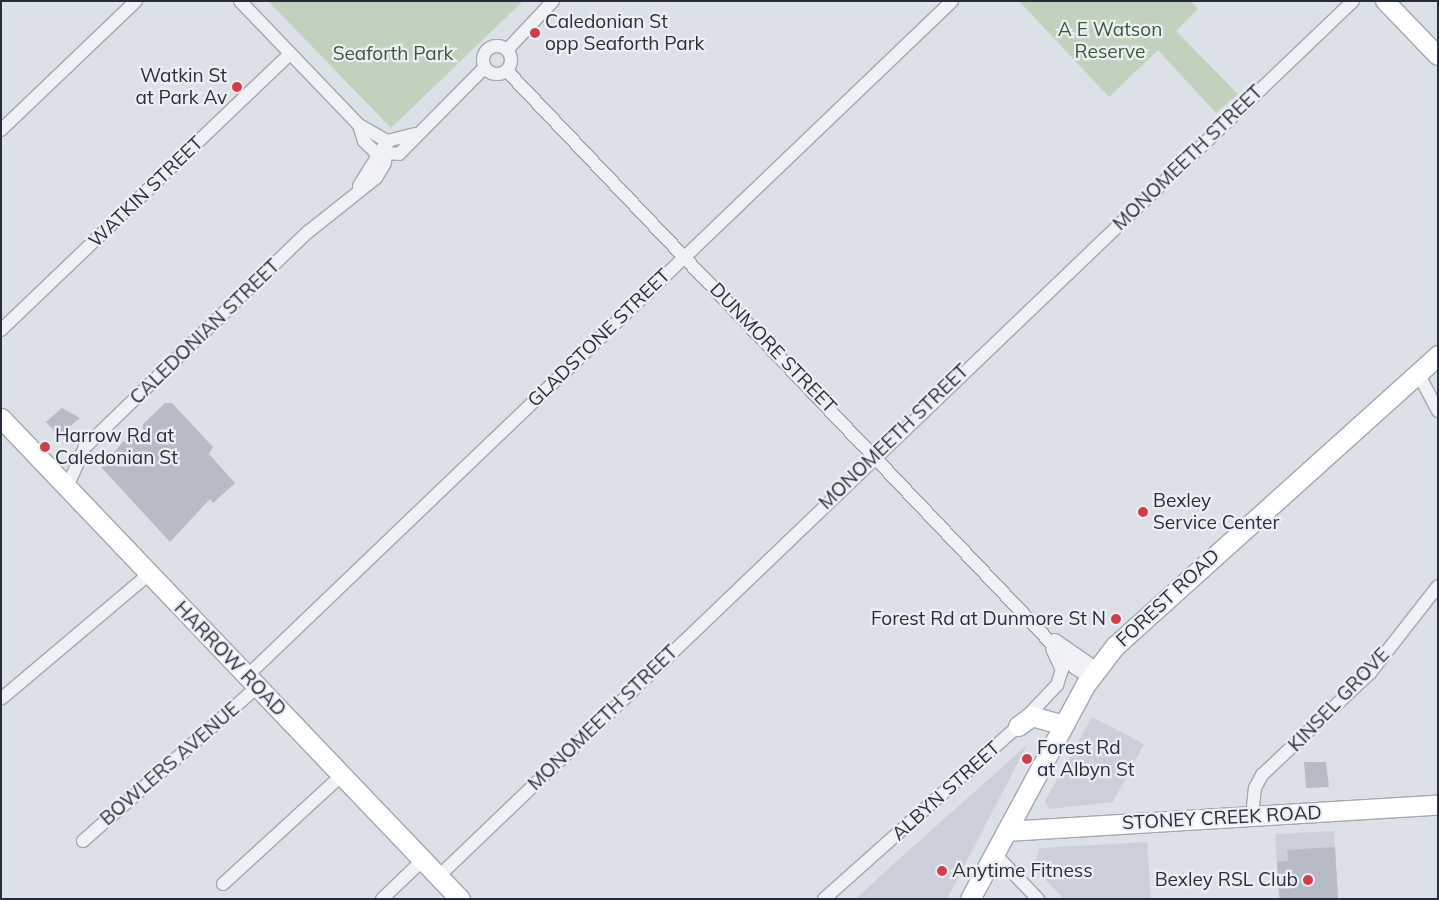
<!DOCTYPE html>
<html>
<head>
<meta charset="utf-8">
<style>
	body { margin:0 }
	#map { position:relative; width:1439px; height:900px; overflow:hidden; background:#dce0e7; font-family:Mulish,sans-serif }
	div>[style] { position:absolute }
	.built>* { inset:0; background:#cacfd9 }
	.green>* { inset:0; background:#c1d1bd }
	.building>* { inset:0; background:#b7bbc6 }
	.roads { filter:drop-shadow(1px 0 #a2a7b1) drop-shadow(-1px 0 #a2a7b1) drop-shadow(0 1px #a2a7b1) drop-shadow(0 -1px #a2a7b1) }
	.minor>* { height:12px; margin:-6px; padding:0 6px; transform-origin:6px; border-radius:6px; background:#eff1f5 }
	.minor>.ring { margin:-6px; padding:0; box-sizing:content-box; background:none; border:12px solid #eff1f5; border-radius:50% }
	.secondary>* { height:18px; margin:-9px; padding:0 9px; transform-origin:9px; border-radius:9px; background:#fff }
	.primary>* { height:19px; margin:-9.5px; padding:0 9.5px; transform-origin:9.5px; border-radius:9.5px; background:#fff }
	.dots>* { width:14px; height:14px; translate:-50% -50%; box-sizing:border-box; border:2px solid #eceff4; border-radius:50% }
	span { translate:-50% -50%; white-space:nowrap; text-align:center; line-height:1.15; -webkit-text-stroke:4.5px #eceff4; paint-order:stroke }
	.poi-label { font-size:19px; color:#262d3d }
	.left { translate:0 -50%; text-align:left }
	.right { translate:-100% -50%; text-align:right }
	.park-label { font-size:19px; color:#385933 }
	.street-label { font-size:19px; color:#262d3d }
	.frame { position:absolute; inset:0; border:2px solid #262d3d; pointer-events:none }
</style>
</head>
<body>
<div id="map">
	<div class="built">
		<div style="clip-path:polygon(1092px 717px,1144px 744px,1113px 802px,1049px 809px,1045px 801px)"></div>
		<div style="clip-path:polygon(1027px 745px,947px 899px,856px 899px,889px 868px)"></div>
		<div style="clip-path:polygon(1334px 831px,1338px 899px,1279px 899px,1275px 834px)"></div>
		<div style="clip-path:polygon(1147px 842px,1151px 899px,1064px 899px,1033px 867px,1040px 848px)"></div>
	</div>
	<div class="green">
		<div style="clip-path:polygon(268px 1px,523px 1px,391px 128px)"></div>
		<div style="clip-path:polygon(1019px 1px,1191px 1px,1198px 9px,1176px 31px,1238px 94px,1216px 113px,1158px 50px,1109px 97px)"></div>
	</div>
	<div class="building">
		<div style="clip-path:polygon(165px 403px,172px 403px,213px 447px,209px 454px,235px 483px,213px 503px,210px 499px,170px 542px,101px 467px,124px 441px,127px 444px,143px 430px,143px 424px)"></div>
		<div style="clip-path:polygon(62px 408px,80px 418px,59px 436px,46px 422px)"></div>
		<div style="clip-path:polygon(1304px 762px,1326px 762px,1329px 787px,1306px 788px)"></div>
		<div style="clip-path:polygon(1335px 847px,1338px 899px,1280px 899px,1277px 862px,1288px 861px,1287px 850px)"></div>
	</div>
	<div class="roads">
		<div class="minor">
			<div style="left:240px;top:1px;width:172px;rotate:46.2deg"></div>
			<div style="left:359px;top:125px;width:32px;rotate:30deg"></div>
			<div class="ring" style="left:483px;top:46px;width:16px;height:16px"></div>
			<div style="left:507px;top:50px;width:67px;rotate:-46.8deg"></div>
			<div style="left:507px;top:71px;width:824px;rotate:46.43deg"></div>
			<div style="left:1075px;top:668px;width:19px;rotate:32deg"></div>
			<div style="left:359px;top:125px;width:17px;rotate:73deg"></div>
			<div style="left:364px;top:141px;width:17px;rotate:45deg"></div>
			<div style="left:376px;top:153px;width:23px;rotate:2deg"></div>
			<div style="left:399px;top:154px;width:121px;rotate:-45.3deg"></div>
			<div style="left:1px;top:130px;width:187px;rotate:-43.7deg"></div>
			<div style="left:359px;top:186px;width:53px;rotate:-58.1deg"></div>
			<div style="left:387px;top:141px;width:29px;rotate:-14deg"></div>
			<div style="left:1px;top:330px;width:400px;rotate:-43.7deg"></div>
			<div style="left:1418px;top:373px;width:43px;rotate:62.2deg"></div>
			<div style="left:67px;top:487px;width:44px;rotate:-65.8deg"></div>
			<div style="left:85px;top:447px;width:310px;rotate:-44deg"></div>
			<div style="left:308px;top:232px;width:87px;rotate:-38.5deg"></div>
			<div style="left:376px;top:178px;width:17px;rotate:-59deg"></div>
			<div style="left:385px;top:163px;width:22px;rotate:-85deg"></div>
			<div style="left:1055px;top:640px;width:51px;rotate:34.6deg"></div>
			<div style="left:247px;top:676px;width:976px;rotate:-43.75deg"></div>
			<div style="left:2px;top:698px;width:192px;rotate:-40.1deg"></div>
			<div style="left:1252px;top:816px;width:28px;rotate:-84deg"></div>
			<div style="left:1255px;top:788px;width:15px;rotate:-62deg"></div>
			<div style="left:1262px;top:775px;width:149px;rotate:-43.4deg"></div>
			<div style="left:1370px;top:673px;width:110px;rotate:-52deg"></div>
			<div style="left:83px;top:841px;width:232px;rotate:-41.5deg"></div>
			<div style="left:994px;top:853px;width:64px;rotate:46.3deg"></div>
			<div style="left:439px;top:876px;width:1265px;rotate:-43.75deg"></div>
			<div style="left:223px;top:884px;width:160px;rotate:-42.5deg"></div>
			<div style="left:382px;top:899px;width:57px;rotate:-43.6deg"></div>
			<div style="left:824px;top:899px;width:260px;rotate:-41.7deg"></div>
			<div style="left:1018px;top:726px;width:57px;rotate:-46.4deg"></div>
			<div style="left:1057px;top:685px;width:16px;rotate:-72deg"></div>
			<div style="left:1062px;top:670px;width:23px;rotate:-115deg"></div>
		</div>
		<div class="secondary">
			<div style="left:1385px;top:1px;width:76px;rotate:46.1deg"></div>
		</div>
		<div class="primary">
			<div style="left:1px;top:418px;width:665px;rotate:46.34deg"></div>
			<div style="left:1018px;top:726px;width:17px;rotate:-36deg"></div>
			<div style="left:1032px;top:716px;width:33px;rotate:16deg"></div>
			<div style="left:1007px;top:831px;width:432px;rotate:-3.5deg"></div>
			<div style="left:970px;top:899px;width:244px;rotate:-61.7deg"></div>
			<div style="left:1086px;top:684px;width:48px;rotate:-52.7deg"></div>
			<div style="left:1115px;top:646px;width:435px;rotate:-42deg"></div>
		</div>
	</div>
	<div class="dots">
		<div style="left:535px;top:33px;background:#cf3e4a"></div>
		<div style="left:237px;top:87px;background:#cf3e4a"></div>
		<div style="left:45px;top:447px;background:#cf3e4a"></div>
		<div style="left:1143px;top:512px;background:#cf3e4a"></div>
		<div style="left:1116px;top:619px;background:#cf3e4a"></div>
		<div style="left:1027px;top:759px;background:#cf3e4a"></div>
		<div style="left:942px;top:871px;background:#cf3e4a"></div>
		<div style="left:1308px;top:880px;background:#cf3e4a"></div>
	</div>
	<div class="poi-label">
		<span class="left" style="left:545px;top:33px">Caledonian St<br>opp Seaforth Park</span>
		<span class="right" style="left:227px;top:87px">Watkin St<br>at Park Av</span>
		<span class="left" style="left:55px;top:447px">Harrow Rd at<br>Caledonian St</span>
		<span class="left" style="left:1153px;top:512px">Bexley<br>Service Center</span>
		<span class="right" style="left:1106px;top:619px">Forest Rd at Dunmore St N</span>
		<span class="left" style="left:1037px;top:759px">Forest Rd<br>at Albyn St</span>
		<span class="left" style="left:952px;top:871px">Anytime Fitness</span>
		<span class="right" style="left:1298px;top:880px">Bexley RSL Club</span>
	</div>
	<div class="park-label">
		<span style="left:1110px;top:41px">A E Watson<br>Reserve</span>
		<span style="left:393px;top:54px">Seaforth Park</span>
	</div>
	<div class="street-label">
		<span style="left:1188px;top:158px;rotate:-44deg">MONOMEETH STREET</span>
		<span style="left:146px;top:192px;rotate:-44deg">WATKIN STREET</span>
		<span style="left:205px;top:332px;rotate:-44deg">CALEDONIAN STREET</span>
		<span style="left:599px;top:338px;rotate:-44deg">GLADSTONE STREET</span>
		<span style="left:773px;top:348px;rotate:46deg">DUNMORE STREET</span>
		<span style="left:894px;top:437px;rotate:-44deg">MONOMEETH STREET</span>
		<span style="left:1168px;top:598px;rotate:-43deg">FOREST ROAD</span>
		<span style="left:230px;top:659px;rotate:46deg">HARROW ROAD</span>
		<span style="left:1339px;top:700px;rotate:-46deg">KINSEL GROVE</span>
		<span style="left:603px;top:718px;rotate:-44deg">MONOMEETH STREET</span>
		<span style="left:170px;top:764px;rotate:-41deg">BOWLERS AVENUE</span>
		<span style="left:946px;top:791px;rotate:-42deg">ALBYN STREET</span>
		<span style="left:1222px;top:818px;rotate:-3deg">STONEY CREEK ROAD</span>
	</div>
	<div class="frame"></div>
</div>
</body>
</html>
